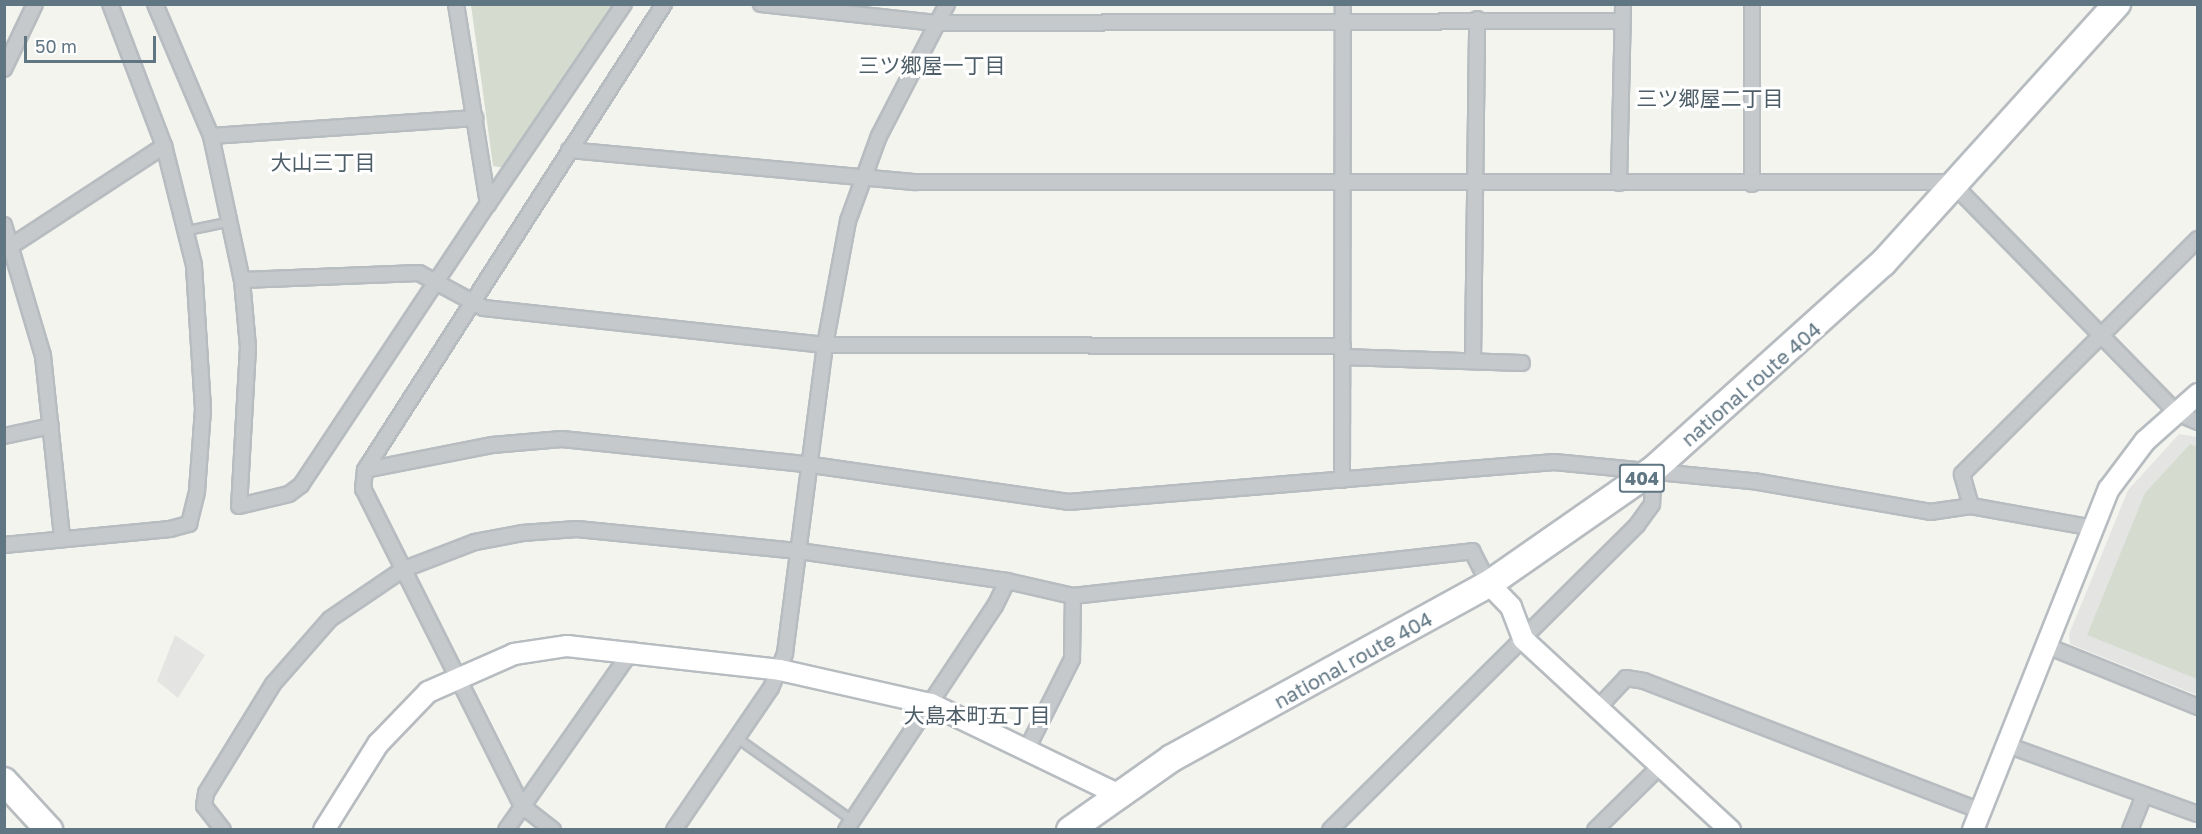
<!DOCTYPE html>
<html>
<head>
<meta charset="utf-8">
<style>
	body { margin:0 }
	#map { position:relative; width:2202px; height:834px; overflow:hidden; background:#f4f4ef; font-family:"Golos Text","Noto Sans JP",sans-serif }
	div>[style] { position:absolute }
	.built>* { inset:0; background:#e4e5e3 }
	.green>* { inset:0; background:#d5dccf }
	.roads { filter:drop-shadow(2px 0 #b7bcc0) drop-shadow(-2px 0 #b7bcc0) drop-shadow(0 2px #b7bcc0) drop-shadow(0 -2px #b7bcc0) }
	.lane>* { height:7px; margin:-3.5px; padding:0 3.5px; transform-origin:3.5px; border-radius:3.5px; background:#c5c9cb }
	.street>* { height:14px; margin:-7px; padding:0 7px; transform-origin:7px; border-radius:7px; background:#c5c9cb }
	.secondary>* { height:20px; margin:-10px; padding:0 10px; transform-origin:10px; border-radius:10px; background:#fff }
	.highway>* { height:26px; margin:-13px; padding:0 13px; transform-origin:13px; border-radius:13px; background:#fff }
	span { translate:-50% -50%; white-space:nowrap; text-align:center; line-height:1.15; -webkit-text-stroke:6px #fff; paint-order:stroke }
	.shield-label span { padding:2px 4px; background:#fff; border:2px solid; border-radius:4px; -webkit-text-stroke-width:0 }
	.shield-label { font-size:18px; color:#607683; font-weight:700 }
	.street-label { font-size:20px; color:#607683 }
	.neighbourhood-label { font-size:21px; color:#4e5e68 }
	.frame { position:absolute; inset:0; border:6px solid #607683; pointer-events:none }
	.scale { position:absolute; left:24px; top:36px; width:132px; height:27px; box-sizing:border-box; border:3px solid #607683; border-top:0; padding-left:8px; font-size:18px; line-height:21px; white-space:nowrap; color:#607683; -webkit-text-stroke:4px #fff; paint-order:stroke }
</style>
</head>
<body>
<div id="map">
	<div class="built">
		<div style="clip-path:polygon(2179px 434px,2197px 437px,2197px 695px,2070px 644px,2069px 634px,2128px 490px)"></div>
		<div style="clip-path:polygon(175px 635px,205px 655px,178px 698px,157px 681px)"></div>
	</div>
	<div class="green">
		<div style="clip-path:polygon(471px 5px,613px 5px,505px 168px,493px 166px)"></div>
		<div style="clip-path:polygon(2190px 444px,2198px 447px,2197px 679px,2087px 635px,2145px 493px)"></div>
	</div>
	<div class="roads">
		<div class="lane">
			<div style="left:187px;top:230px;width:45px;rotate:-11.6deg"></div>
			<div style="left:737px;top:738px;width:141px;rotate:35.5deg"></div>
		</div>
		<div class="street">
			<div style="left:155px;top:4px;width:143px;rotate:67deg"></div>
			<div style="left:211px;top:136px;width:147px;rotate:77.9deg"></div>
			<div style="left:242px;top:280px;width:67px;rotate:84.9deg"></div>
			<div style="left:248px;top:347px;width:159px;rotate:93.2deg"></div>
			<div style="left:239px;top:506px;width:51px;rotate:-13.5deg"></div>
			<div style="left:289px;top:494px;width:15px;rotate:-37deg"></div>
			<div style="left:301px;top:485px;width:338px;rotate:-56.4deg"></div>
			<div style="left:488px;top:204px;width:203px;rotate:-99.1deg"></div>
			<div style="left:761px;top:4px;width:176px;rotate:6.2deg"></div>
			<div style="left:936px;top:23px;width:686px;rotate:-0.17deg"></div>
			<div style="left:1752px;top:4px;width:180px;rotate:90deg"></div>
			<div style="left:4px;top:69px;width:72px;rotate:-64.5deg"></div>
			<div style="left:211px;top:136px;width:265px;rotate:-3.9deg"></div>
			<div style="left:569px;top:150px;width:347px;rotate:5.3deg"></div>
			<div style="left:915px;top:182px;width:1036px"></div>
			<div style="left:1951px;top:182px;width:323px;rotate:45.6deg"></div>
			<div style="left:2177px;top:413px;width:23px;rotate:23deg"></div>
			<div style="left:1619px;top:183px;width:179px;rotate:-88.7deg"></div>
			<div style="left:488px;top:204px;width:242px;rotate:-55.8deg"></div>
			<div style="left:4px;top:225px;width:137px;rotate:73.4deg"></div>
			<div style="left:43px;top:356px;width:181px;rotate:84deg"></div>
			<div style="left:5px;top:250px;width:190px;rotate:-33.2deg"></div>
			<div style="left:242px;top:280px;width:177px;rotate:-2.3deg"></div>
			<div style="left:419px;top:273px;width:74px;rotate:28.3deg"></div>
			<div style="left:484px;top:308px;width:343px;rotate:6.2deg"></div>
			<div style="left:825px;top:345px;width:518px;rotate:0.11deg"></div>
			<div style="left:1342px;top:357px;width:180px;rotate:1.9deg"></div>
			<div style="left:1473px;top:360px;width:341px;rotate:-89.3deg"></div>
			<div style="left:4px;top:436px;width:48px;rotate:-12deg"></div>
			<div style="left:365px;top:470px;width:129px;rotate:-11.1deg"></div>
			<div style="left:492px;top:445px;width:70px;rotate:-4.9deg"></div>
			<div style="left:562px;top:439px;width:251px;rotate:5.9deg"></div>
			<div style="left:812px;top:465px;width:259px;rotate:8.2deg"></div>
			<div style="left:1068px;top:502px;width:488px;rotate:-4.7deg"></div>
			<div style="left:1554px;top:462px;width:200px;rotate:5.5deg"></div>
			<div style="left:1753px;top:481px;width:180px;rotate:9.9deg"></div>
			<div style="left:1930px;top:512px;width:41px;rotate:-8.3deg"></div>
			<div style="left:1971px;top:506px;width:124px;rotate:10.2deg"></div>
			<div style="left:1342px;top:480px;width:476px;rotate:-89.9deg"></div>
			<div style="left:1971px;top:506px;width:33px;rotate:-106deg"></div>
			<div style="left:1962px;top:474px;width:333px;rotate:-44.9deg"></div>
			<div style="left:4px;top:545px;width:167px;rotate:-5.5deg"></div>
			<div style="left:170px;top:529px;width:20px;rotate:-15deg"></div>
			<div style="left:189px;top:524px;width:34px;rotate:-76deg"></div>
			<div style="left:197px;top:491px;width:82px;rotate:-85.8deg"></div>
			<div style="left:203px;top:409px;width:144px;rotate:-93.6deg"></div>
			<div style="left:194px;top:265px;width:123px;rotate:-104.1deg"></div>
			<div style="left:164px;top:146px;width:152px;rotate:-110.8deg"></div>
			<div style="left:2047px;top:646px;width:163px;rotate:22deg"></div>
			<div style="left:1596px;top:710px;width:44px;rotate:-46.8deg"></div>
			<div style="left:1626px;top:678px;width:18px;rotate:9deg"></div>
			<div style="left:1644px;top:681px;width:361px;rotate:21.1deg"></div>
			<div style="left:2007px;top:745px;width:203px;rotate:19.9deg"></div>
			<div style="left:1027px;top:749px;width:101px;rotate:-63.4deg"></div>
			<div style="left:1072px;top:659px;width:63px;rotate:-89.1deg"></div>
			<div style="left:223px;top:830px;width:31px;rotate:-128deg"></div>
			<div style="left:204px;top:806px;width:13px;rotate:-81deg"></div>
			<div style="left:206px;top:793px;width:128px;rotate:-58.4deg"></div>
			<div style="left:273px;top:684px;width:86px;rotate:-48.8deg"></div>
			<div style="left:330px;top:619px;width:87px;rotate:-34.2deg"></div>
			<div style="left:402px;top:570px;width:78px;rotate:-21deg"></div>
			<div style="left:475px;top:542px;width:48px;rotate:-10.8deg"></div>
			<div style="left:522px;top:533px;width:55px;rotate:-4.2deg"></div>
			<div style="left:577px;top:529px;width:223px;rotate:5.7deg"></div>
			<div style="left:799px;top:551px;width:210px;rotate:8.2deg"></div>
			<div style="left:1007px;top:581px;width:68px;rotate:12.8deg"></div>
			<div style="left:1073px;top:596px;width:402px;rotate:-6.4deg"></div>
			<div style="left:1472px;top:551px;width:37px;rotate:63deg"></div>
			<div style="left:506px;top:830px;width:220px;rotate:-55deg"></div>
			<div style="left:553px;top:830px;width:39px;rotate:-142deg"></div>
			<div style="left:522px;top:806px;width:355px;rotate:-116.6deg"></div>
			<div style="left:363px;top:489px;width:19px;rotate:-84deg"></div>
			<div style="left:365px;top:470px;width:554px;rotate:-57.31deg"></div>
			<div style="left:674px;top:830px;width:172px;rotate:-55.7deg"></div>
			<div style="left:771px;top:688px;width:38px;rotate:-68deg"></div>
			<div style="left:785px;top:653px;width:311px;rotate:-82.6deg"></div>
			<div style="left:825px;top:345px;width:126px;rotate:-79.5deg"></div>
			<div style="left:848px;top:221px;width:90px;rotate:-70deg"></div>
			<div style="left:879px;top:136px;width:148px;rotate:-62.7deg"></div>
			<div style="left:846px;top:830px;width:269px;rotate:-56.4deg"></div>
			<div style="left:995px;top:606px;width:28px;rotate:-64deg"></div>
			<div style="left:1330px;top:830px;width:433px;rotate:-44.8deg"></div>
			<div style="left:1637px;top:525px;width:26px;rotate:-54deg"></div>
			<div style="left:1652px;top:504px;width:35px;rotate:-87deg"></div>
			<div style="left:1595px;top:830px;width:90px;rotate:-44.5deg"></div>
			<div style="left:2130px;top:830px;width:38px;rotate:-68deg"></div>
		</div>
		<div class="secondary">
			<div style="left:1489px;top:584px;width:32px;rotate:46deg"></div>
			<div style="left:1511px;top:607px;width:34px;rotate:69deg"></div>
			<div style="left:1523px;top:639px;width:282px;rotate:42.7deg"></div>
			<div style="left:324px;top:830px;width:102px;rotate:-57.9deg"></div>
			<div style="left:378px;top:744px;width:72px;rotate:-46.1deg"></div>
			<div style="left:428px;top:692px;width:94px;rotate:-23.8deg"></div>
			<div style="left:514px;top:654px;width:54px;rotate:-8.6deg"></div>
			<div style="left:567px;top:646px;width:214px;rotate:6.4deg"></div>
			<div style="left:780px;top:670px;width:155px;rotate:12.7deg"></div>
			<div style="left:931px;top:704px;width:207px;rotate:25.8deg"></div>
			<div style="left:1973px;top:830px;width:367px;rotate:-68.3deg"></div>
			<div style="left:2109px;top:489px;width:60px;rotate:-53.1deg"></div>
			<div style="left:2145px;top:441px;width:71px;rotate:-41.6deg"></div>
		</div>
		<div class="highway">
			<div style="left:4px;top:781px;width:67px;rotate:47.4deg"></div>
			<div style="left:1070px;top:830px;width:125px;rotate:-35.2deg"></div>
			<div style="left:1172px;top:758px;width:362px;rotate:-28.8deg"></div>
			<div style="left:1489px;top:584px;width:201px;rotate:-34.9deg"></div>
			<div style="left:1654px;top:469px;width:308px;rotate:-42deg"></div>
			<div style="left:1883px;top:263px;width:349px;rotate:-47.9deg"></div>
		</div>
	</div>
	<div class="shield-label">
		<span style="left:1642px;top:478px">404</span>
	</div>
	<div class="street-label">
		<span style="left:1751px;top:384px;rotate:-41deg">national route 404</span>
		<span style="left:1353px;top:660px;rotate:-29deg">national route 404</span>
	</div>
	<div class="neighbourhood-label">
		<span style="left:932px;top:65px">三ツ郷屋一丁目</span>
		<span style="left:1710px;top:98px">三ツ郷屋二丁目</span>
		<span style="left:323px;top:162px">大山三丁目</span>
		<span style="left:977px;top:715px">大島本町五丁目</span>
	</div>
	<div class="frame"></div>
	<div class="scale">50 m</div>
</div>
</body>
</html>
